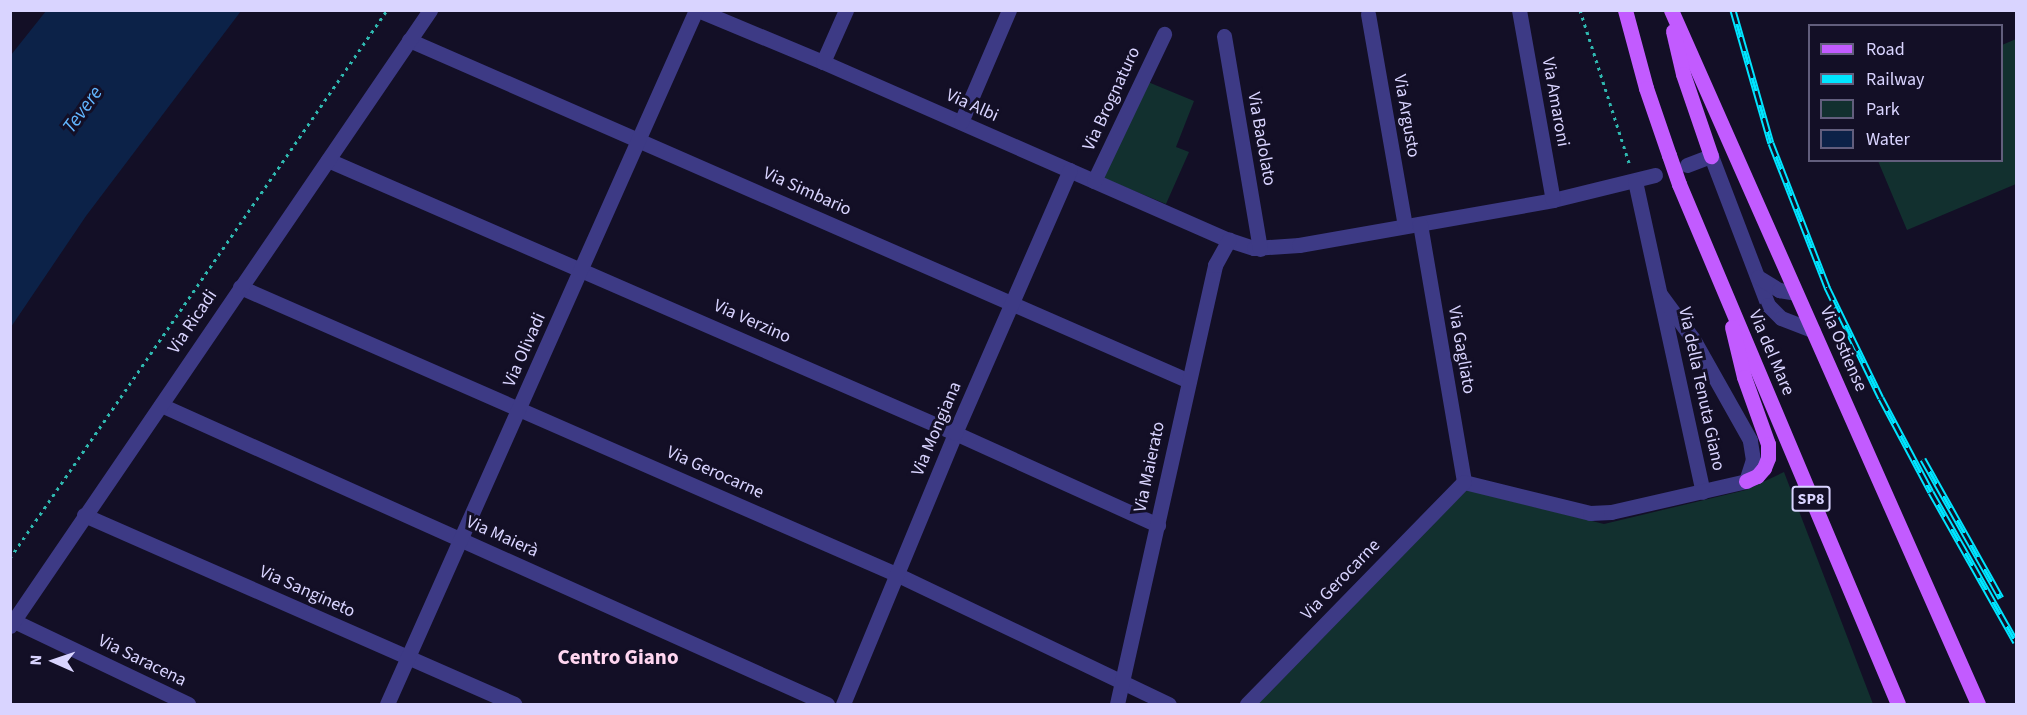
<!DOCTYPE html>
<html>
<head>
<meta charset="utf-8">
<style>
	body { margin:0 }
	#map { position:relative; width:2027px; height:715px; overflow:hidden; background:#130f26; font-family:"Source Sans 3",sans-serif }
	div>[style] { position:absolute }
	.green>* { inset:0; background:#12302f }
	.water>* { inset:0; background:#0c2248 }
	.path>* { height:3px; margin-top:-1.5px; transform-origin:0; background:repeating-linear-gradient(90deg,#2fb8b0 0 3px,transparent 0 7.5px) }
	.minor>* { height:15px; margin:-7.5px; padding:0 7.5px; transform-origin:7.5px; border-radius:7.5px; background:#3d3a85 }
	.major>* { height:15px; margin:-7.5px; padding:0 7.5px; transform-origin:7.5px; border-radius:7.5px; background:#c25bff }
	.rail>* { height:7px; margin-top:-3.5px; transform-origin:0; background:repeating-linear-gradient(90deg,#130f26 0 14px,#00e5ff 0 28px); box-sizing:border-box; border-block:2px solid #00e5ff }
	.major-bridge>* { height:15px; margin:-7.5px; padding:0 7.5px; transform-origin:7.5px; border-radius:7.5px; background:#c25bff }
	span { translate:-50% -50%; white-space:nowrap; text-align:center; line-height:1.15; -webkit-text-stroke:6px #130f26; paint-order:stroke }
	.shield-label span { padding:2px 4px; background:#130f26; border:2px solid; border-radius:4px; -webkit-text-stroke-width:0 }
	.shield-label { font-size:16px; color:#d9d4ff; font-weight:700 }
	.street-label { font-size:18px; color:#d9d4ff }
	.water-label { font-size:20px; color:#62b6ff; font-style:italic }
	.quarter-label { font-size:21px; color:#ffd6f0; font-weight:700 }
	.frame { position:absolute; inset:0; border:12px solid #d9d4ff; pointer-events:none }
	.legend { position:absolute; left:1808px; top:24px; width:195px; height:138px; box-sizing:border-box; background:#130f26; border:2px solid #625e7d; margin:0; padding:8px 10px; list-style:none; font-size:18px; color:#d9d4ff }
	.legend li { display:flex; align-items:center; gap:12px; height:30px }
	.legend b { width:30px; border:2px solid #625e7d }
	.north { position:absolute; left:24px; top:631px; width:60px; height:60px; -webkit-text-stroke:4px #130f26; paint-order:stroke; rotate:273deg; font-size:16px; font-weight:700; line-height:24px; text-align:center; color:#d9d4ff }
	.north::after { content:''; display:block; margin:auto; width:21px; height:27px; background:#d9d4ff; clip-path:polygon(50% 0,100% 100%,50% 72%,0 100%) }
</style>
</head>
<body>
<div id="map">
	<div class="green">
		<div style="clip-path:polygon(2016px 39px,2016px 184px,1907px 230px,1878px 161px,2002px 160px,2002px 45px)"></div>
		<div style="clip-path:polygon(1148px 82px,1194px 101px,1176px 147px,1189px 152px,1166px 204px,1103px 178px)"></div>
		<div style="clip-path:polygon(1784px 472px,1873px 704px,1256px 704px,1467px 490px,1604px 524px,1746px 490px)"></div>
	</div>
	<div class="water">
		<div style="clip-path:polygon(46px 11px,241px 11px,86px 216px,11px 327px,11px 55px)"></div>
	</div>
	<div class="path">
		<div style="left:1580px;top:10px;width:164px;rotate:72.2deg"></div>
		<div style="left:10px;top:558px;width:665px;rotate:-55.47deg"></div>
	</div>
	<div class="minor">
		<div style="left:698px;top:10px;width:135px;rotate:22.6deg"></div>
		<div style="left:823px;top:62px;width:443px;rotate:23.7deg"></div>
		<div style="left:1229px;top:240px;width:26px;rotate:18deg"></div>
		<div style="left:1254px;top:248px;width:45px;rotate:-3.8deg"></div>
		<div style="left:1299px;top:245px;width:258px;rotate:-10deg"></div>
		<div style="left:1553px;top:200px;width:105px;rotate:-13.8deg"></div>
		<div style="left:1519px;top:10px;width:193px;rotate:79.9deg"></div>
		<div style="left:1368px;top:14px;width:215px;rotate:80.1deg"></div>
		<div style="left:1224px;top:36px;width:216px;rotate:80.4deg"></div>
		<div style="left:409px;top:40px;width:851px;rotate:23.61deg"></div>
		<div style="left:823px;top:62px;width:57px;rotate:-66.1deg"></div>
		<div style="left:961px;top:122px;width:122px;rotate:-66.8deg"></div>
		<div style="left:328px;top:160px;width:684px;rotate:23.53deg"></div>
		<div style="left:955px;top:433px;width:223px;rotate:24.4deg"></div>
		<div style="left:1687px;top:165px;width:26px;rotate:-21deg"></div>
		<div style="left:1711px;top:156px;width:160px;rotate:69.1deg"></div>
		<div style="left:1768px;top:305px;width:18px;rotate:45deg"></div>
		<div style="left:1781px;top:318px;width:34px;rotate:21deg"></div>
		<div style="left:1094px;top:181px;width:163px;rotate:-64.5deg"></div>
		<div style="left:1635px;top:181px;width:318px;rotate:77.7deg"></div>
		<div style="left:1420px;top:224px;width:262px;rotate:80.3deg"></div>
		<div style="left:1758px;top:277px;width:25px;rotate:32deg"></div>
		<div style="left:1779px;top:290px;width:17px;rotate:10deg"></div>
		<div style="left:240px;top:287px;width:718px;rotate:23.64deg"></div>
		<div style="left:898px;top:575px;width:300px;rotate:25.5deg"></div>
		<div style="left:161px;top:405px;width:730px;rotate:24.18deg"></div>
		<div style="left:1464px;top:482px;width:130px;rotate:13.8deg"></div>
		<div style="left:1590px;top:513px;width:21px;rotate:-3deg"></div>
		<div style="left:1611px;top:512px;width:139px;rotate:-12.9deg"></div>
		<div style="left:1746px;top:481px;width:22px;rotate:-72deg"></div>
		<div style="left:1753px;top:460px;width:20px;rotate:-99deg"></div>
		<div style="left:1750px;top:440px;width:116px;rotate:-119.4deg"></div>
		<div style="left:1693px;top:339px;width:56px;rotate:-126.3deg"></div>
		<div style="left:84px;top:515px;width:470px;rotate:23.7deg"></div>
		<div style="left:14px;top:621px;width:193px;rotate:25.5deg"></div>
		<div style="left:10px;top:626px;width:746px;rotate:-55.71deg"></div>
		<div style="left:387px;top:704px;width:760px;rotate:-66deg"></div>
		<div style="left:843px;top:704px;width:293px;rotate:-67.5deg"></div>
		<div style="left:955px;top:433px;width:287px;rotate:-66.4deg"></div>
		<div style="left:1117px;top:704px;width:450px;rotate:-77.4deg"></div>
		<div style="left:1215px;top:265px;width:29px;rotate:-61deg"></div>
		<div style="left:1247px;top:704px;width:310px;rotate:-45.7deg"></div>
	</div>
	<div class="major">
		<div style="left:1625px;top:10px;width:81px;rotate:74.9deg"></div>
		<div style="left:1646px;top:88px;width:71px;rotate:71.1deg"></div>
		<div style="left:1671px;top:10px;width:759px;rotate:66.14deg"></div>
		<div style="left:1673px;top:31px;width:44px;rotate:76.9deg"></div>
		<div style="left:1683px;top:74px;width:87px;rotate:71.1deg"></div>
		<div style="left:1679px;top:184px;width:564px;rotate:67.16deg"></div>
		<div style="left:1732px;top:327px;width:51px;rotate:76.5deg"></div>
		<div style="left:1744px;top:377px;width:71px;rotate:70.3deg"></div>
		<div style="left:1768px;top:444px;width:14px;rotate:90deg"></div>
		<div style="left:1768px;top:458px;width:11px;rotate:112deg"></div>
		<div style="left:1764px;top:468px;width:11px;rotate:131deg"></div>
		<div style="left:1757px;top:476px;width:12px;rotate:156deg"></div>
	</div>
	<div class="rail">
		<div style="left:1733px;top:10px;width:138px;rotate:74.1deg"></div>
		<div style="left:1771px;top:143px;width:155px;rotate:68.7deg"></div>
		<div style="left:1827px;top:287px;width:123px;rotate:64.1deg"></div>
		<div style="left:1881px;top:398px;width:106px;rotate:62deg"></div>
		<div style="left:1931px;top:492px;width:172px;rotate:60.5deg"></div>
		<div style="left:1923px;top:459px;width:159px;rotate:60.7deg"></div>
	</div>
	<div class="major-bridge">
		<div style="left:1669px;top:155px;width:31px;rotate:71deg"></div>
	</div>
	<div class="shield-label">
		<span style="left:1811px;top:499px">SP8</span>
	</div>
	<div class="street-label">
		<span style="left:1112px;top:99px;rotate:-65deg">Via Brognaturo</span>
		<span style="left:1555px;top:102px;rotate:80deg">Via Amaroni</span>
		<span style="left:972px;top:106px;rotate:24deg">Via Albi</span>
		<span style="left:1406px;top:116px;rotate:80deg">Via Argusto</span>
		<span style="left:1261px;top:139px;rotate:80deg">Via Badolato</span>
		<span style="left:807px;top:192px;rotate:24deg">Via Simbario</span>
		<span style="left:193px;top:322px;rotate:-56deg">Via Ricadi</span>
		<span style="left:752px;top:322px;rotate:24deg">Via Verzino</span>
		<span style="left:1843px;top:349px;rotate:66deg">Via Ostiense</span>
		<span style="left:525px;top:350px;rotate:-66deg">Via Olivadi</span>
		<span style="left:1461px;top:350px;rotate:80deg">Via Gagliato</span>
		<span style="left:1771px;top:353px;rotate:67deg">Via del Mare</span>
		<span style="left:1701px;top:389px;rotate:78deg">Via della Tenuta Giano</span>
		<span style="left:937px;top:429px;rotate:-67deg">Via Mongiana</span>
		<span style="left:1150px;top:467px;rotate:-78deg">Via Maierato</span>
		<span style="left:715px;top:473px;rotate:24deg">Via Gerocarne</span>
		<span style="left:502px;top:537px;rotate:24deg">Via Maierà</span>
		<span style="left:1341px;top:580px;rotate:-46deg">Via Gerocarne</span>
		<span style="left:307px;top:592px;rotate:24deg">Via Sangineto</span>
		<span style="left:142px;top:661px;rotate:26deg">Via Saracena</span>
	</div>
	<div class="water-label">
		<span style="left:83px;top:110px;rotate:-54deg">Tevere</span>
	</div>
	<div class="quarter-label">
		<span style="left:618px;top:657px">Centro Giano</span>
	</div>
	<div class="frame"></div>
	<ul class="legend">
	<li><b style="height:8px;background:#c25bff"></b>Road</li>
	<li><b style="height:8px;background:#00e5ff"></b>Railway</li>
	<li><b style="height:16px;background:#12302f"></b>Park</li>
	<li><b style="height:16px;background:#0c2248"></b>Water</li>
	</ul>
	<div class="north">N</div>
</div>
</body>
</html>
